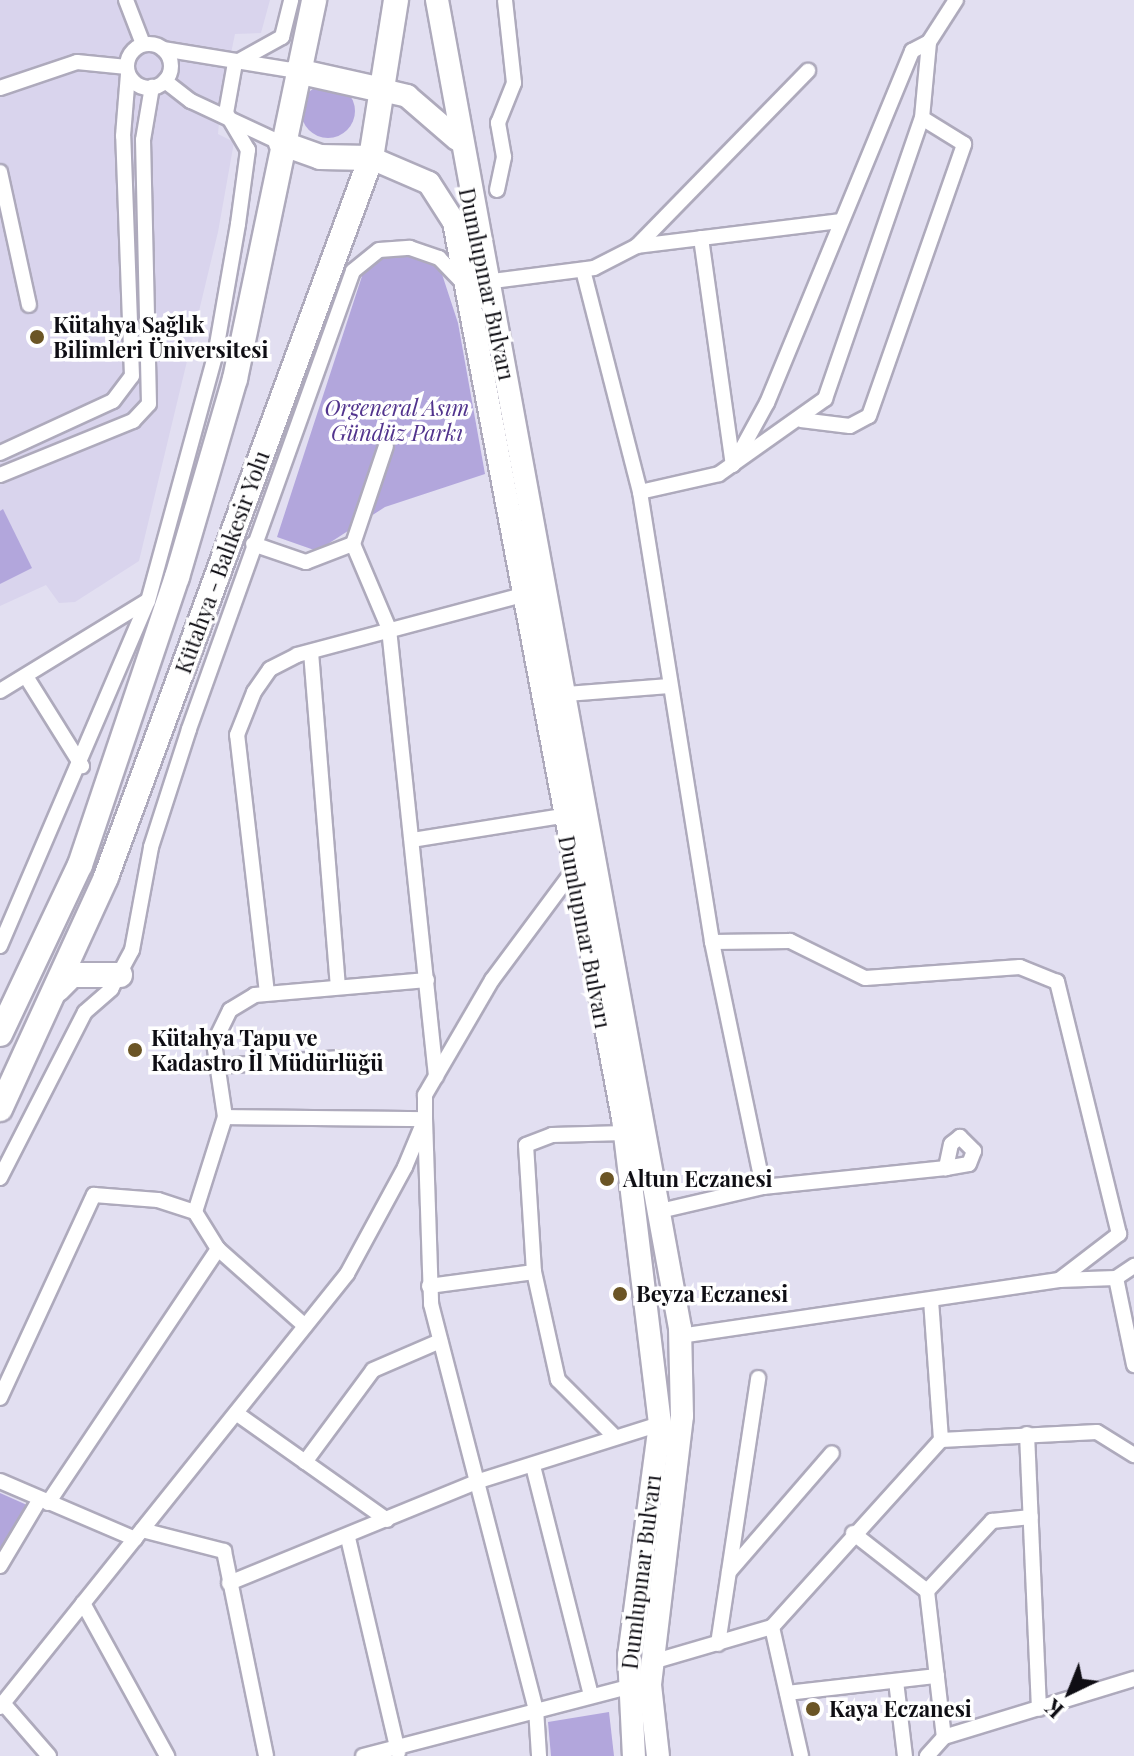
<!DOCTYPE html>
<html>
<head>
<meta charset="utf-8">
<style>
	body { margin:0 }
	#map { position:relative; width:1134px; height:1756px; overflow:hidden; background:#e2dff1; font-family:"Playfair Display",serif }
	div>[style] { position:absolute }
	.built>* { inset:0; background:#d9d4ed }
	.green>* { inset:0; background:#b2a6dc }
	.round { border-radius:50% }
	.roads { filter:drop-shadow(2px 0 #aeaabc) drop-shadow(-2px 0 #aeaabc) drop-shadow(0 2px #aeaabc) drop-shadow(0 -2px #aeaabc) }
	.minor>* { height:14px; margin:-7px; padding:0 7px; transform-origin:7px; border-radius:7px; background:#fff }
	.minor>.ring { margin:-7px; padding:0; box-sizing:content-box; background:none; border:14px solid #fff; border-radius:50% }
	.secondary>* { height:22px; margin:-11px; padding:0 11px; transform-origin:11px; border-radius:11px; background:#fff }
	.trunk>* { height:24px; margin:-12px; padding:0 12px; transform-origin:12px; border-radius:12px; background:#fff }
	.dots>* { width:22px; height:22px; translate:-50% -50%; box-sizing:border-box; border:4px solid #fff; border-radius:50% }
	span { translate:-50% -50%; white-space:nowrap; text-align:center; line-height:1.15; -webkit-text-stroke:7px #fff; paint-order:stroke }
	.street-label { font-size:22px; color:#0f0e14 }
	.poi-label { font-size:22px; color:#0f0e14; font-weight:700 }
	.left { translate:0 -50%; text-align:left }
	.park-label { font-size:22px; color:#52348d; font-style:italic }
	.north { position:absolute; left:1030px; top:1652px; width:80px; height:80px; -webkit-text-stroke:6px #fff; paint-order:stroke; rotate:223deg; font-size:22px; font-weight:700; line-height:32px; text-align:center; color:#0f0e14 }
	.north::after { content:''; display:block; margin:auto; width:28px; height:36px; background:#0f0e14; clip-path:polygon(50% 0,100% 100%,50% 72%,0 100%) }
</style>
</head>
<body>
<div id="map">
	<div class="built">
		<div style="clip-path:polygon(0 0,270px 0,261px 33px,235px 34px,221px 101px,218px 134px,234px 142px,218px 232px,139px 561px,75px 602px,59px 603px,46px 585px,0 606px)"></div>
	</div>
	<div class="green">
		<div class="round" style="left:301px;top:84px;width:54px;height:54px"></div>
		<div style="clip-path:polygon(412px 255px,440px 268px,458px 323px,485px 474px,385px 507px,317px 551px,277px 537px,363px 273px,384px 257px)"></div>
		<div style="clip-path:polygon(3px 509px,32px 568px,0 584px,0 511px)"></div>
		<div style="clip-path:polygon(0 1493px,27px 1505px,0 1550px)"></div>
		<div style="clip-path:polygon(609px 1712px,614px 1756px,551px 1756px,548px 1722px)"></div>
	</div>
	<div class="roads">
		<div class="minor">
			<div style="left:126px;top:0;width:47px;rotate:68.9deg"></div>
			<div class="ring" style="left:127px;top:44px;width:30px;height:30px"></div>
			<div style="left:163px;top:49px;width:136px;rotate:9.3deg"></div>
			<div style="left:165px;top:81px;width:33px;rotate:38deg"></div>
			<div style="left:191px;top:101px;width:99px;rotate:25deg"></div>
			<div style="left:0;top:88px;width:81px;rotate:-18.7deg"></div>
			<div style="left:77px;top:62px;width:50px;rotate:5.7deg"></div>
			<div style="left:0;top:172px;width:136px;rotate:77.7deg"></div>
			<div style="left:497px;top:190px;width:34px;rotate:-78deg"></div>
			<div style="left:504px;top:157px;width:35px;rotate:-100deg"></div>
			<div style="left:498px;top:123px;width:43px;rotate:-68.2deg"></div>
			<div style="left:514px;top:83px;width:83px;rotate:-96.2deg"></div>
			<div style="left:701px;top:238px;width:229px;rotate:82deg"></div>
			<div style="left:733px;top:465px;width:71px;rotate:-61.3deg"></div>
			<div style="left:767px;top:403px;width:381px;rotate:-67.6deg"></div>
			<div style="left:912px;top:51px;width:19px;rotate:-28deg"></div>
			<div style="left:637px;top:246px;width:205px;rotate:-7deg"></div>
			<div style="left:583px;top:270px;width:229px;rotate:75.6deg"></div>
			<div style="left:640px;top:492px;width:456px;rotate:80.9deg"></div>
			<div style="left:712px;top:942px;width:250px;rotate:78.2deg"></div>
			<div style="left:485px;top:282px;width:110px;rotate:-7.3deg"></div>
			<div style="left:594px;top:268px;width:48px;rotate:-27.1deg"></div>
			<div style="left:637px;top:246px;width:245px;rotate:-45.7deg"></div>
			<div style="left:801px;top:420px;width:49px;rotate:7deg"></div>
			<div style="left:850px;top:426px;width:21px;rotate:-28deg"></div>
			<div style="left:869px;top:416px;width:288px;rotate:-70.7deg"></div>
			<div style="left:964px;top:144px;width:49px;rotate:-148.2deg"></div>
			<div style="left:0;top:453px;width:124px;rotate:-24.7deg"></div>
			<div style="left:113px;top:401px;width:31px;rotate:-53deg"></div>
			<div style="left:132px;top:376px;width:240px;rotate:-92.1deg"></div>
			<div style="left:123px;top:136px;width:62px;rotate:-85.4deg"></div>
			<div style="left:0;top:475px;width:144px;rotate:-22.1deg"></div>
			<div style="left:133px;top:421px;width:23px;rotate:-47deg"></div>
			<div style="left:149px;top:404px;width:264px;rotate:-91.3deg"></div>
			<div style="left:143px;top:140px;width:54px;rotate:-80.4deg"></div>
			<div style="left:640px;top:492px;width:81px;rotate:-12.8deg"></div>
			<div style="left:719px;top:474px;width:130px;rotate:-35.3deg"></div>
			<div style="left:825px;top:399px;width:297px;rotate:-71deg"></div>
			<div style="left:922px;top:118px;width:76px;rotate:-84.7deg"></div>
			<div style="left:929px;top:42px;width:50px;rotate:-57.3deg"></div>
			<div style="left:253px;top:544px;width:56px;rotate:18.8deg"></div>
			<div style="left:306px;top:562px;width:50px;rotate:-21deg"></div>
			<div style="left:353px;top:544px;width:103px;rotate:-71.4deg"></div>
			<div style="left:353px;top:544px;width:92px;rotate:67deg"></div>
			<div style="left:389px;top:629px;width:450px;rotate:84deg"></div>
			<div style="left:311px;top:652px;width:336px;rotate:85.4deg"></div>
			<div style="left:27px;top:678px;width:104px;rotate:58deg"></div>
			<div style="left:0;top:691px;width:172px;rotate:-31.5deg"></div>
			<div style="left:567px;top:694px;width:102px;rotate:-4.5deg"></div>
			<div style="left:412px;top:840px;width:152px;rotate:-9.1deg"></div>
			<div style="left:0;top:946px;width:375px;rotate:-66.8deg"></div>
			<div style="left:148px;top:601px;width:254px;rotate:-74.7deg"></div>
			<div style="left:215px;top:356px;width:134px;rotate:-80.1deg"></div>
			<div style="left:238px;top:224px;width:75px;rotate:-82.3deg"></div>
			<div style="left:248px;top:150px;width:43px;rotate:-120.7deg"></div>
			<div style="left:226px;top:113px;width:51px;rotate:-79.8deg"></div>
			<div style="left:235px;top:63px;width:54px;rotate:-29deg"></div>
			<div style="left:282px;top:37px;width:38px;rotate:-76deg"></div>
			<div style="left:427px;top:980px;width:173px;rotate:175deg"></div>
			<div style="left:255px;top:995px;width:29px;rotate:149deg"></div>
			<div style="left:230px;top:1010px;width:37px;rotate:116deg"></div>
			<div style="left:214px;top:1043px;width:75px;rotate:81.5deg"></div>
			<div style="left:225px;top:1117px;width:200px;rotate:0.6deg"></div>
			<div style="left:425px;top:1119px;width:185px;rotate:88.1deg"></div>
			<div style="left:431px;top:1304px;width:418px;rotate:75.5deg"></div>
			<div style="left:536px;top:1709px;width:47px;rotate:86.3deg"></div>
			<div style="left:267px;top:993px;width:260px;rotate:-96.6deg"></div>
			<div style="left:237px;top:735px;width:46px;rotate:-68.4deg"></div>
			<div style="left:254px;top:692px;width:28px;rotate:-55deg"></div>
			<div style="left:270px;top:669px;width:30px;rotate:-27deg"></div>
			<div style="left:297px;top:655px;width:238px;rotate:-14.9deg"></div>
			<div style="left:218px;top:1066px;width:119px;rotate:-3.8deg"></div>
			<div style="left:0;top:1178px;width:186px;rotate:-62.9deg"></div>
			<div style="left:85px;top:1012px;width:35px;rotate:-41deg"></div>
			<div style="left:111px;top:989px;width:44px;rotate:-61.7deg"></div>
			<div style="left:132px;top:950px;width:105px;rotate:-79.5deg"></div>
			<div style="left:151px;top:847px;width:124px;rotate:-72.1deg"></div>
			<div style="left:189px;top:729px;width:486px;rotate:-70.3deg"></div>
			<div style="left:353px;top:271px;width:33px;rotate:-39deg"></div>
			<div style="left:379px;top:250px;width:31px;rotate:-4deg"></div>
			<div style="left:410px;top:248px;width:31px;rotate:19deg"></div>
			<div style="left:439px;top:258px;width:36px;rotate:46deg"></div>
			<div style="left:660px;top:1211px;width:106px;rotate:-13.1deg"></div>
			<div style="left:763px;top:1187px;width:184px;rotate:-5.9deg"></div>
			<div style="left:946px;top:1168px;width:23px;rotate:-10deg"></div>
			<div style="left:969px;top:1164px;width:14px;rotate:-69deg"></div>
			<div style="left:974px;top:1151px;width:20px;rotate:-135deg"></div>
			<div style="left:960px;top:1137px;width:11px;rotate:142deg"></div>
			<div style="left:951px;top:1144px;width:25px;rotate:102deg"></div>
			<div style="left:195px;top:1212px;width:100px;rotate:-72.5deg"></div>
			<div style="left:1116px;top:1278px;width:89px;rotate:78.3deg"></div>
			<div style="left:1059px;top:1280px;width:57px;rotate:-2deg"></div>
			<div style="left:1116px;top:1278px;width:22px;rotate:-34deg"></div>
			<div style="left:429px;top:1286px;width:106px;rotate:-7.6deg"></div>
			<div style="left:931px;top:1300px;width:140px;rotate:85.9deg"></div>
			<div style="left:680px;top:1336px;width:383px;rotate:-8.4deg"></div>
			<div style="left:1059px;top:1280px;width:76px;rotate:-37.5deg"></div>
			<div style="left:1119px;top:1234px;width:260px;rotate:-103.8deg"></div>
			<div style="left:1057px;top:982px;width:40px;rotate:-158deg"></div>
			<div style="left:1020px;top:967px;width:155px;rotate:175.9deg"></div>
			<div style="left:865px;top:978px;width:84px;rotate:-153.7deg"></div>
			<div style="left:790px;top:941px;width:78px;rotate:179.3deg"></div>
			<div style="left:0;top:1398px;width:224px;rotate:-65.2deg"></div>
			<div style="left:94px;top:1195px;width:64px;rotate:4.5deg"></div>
			<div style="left:158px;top:1200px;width:39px;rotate:18deg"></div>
			<div style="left:195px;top:1212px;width:44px;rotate:58.1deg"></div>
			<div style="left:218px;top:1249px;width:116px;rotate:41.5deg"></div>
			<div style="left:236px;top:1413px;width:185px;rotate:35.3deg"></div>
			<div style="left:1027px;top:1434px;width:275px;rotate:87.5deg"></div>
			<div style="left:615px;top:1437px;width:81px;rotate:-135deg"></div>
			<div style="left:558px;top:1380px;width:111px;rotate:-102.5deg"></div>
			<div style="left:534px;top:1272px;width:127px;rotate:-93.6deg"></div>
			<div style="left:526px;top:1145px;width:28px;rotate:-21deg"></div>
			<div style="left:552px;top:1135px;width:73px;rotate:-1.6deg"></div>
			<div style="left:305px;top:1462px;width:114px;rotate:-53.5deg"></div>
			<div style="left:373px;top:1370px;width:73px;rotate:-23.4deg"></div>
			<div style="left:533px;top:1466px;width:237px;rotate:75.8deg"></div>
			<div style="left:0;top:1481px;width:147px;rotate:23.2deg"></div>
			<div style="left:48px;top:1503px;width:306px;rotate:-56.2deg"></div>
			<div style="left:142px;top:1530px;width:85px;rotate:14.4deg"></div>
			<div style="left:224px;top:1551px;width:209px;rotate:78.4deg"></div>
			<div style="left:853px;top:1533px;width:94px;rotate:38.1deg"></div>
			<div style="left:927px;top:1591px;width:147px;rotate:83.4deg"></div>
			<div style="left:348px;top:1538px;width:220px;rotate:76.8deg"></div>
			<div style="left:0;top:1566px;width:78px;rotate:-59.2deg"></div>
			<div style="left:729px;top:1572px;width:157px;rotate:-49.1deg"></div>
			<div style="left:229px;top:1583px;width:270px;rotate:-22.2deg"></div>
			<div style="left:479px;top:1481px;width:190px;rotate:-17.5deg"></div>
			<div style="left:927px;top:1591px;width:96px;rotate:-47.1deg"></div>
			<div style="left:992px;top:1521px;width:39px;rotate:-6deg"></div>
			<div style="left:83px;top:1603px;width:175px;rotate:61.2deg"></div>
			<div style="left:772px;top:1627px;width:132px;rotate:77.3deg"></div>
			<div style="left:718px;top:1644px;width:269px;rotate:-81.4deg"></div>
			<div style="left:652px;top:1662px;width:125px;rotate:-16.3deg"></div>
			<div style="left:772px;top:1627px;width:252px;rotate:-47.9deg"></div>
			<div style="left:941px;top:1440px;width:156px;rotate:-2.9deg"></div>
			<div style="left:1097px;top:1432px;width:44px;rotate:31.9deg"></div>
			<div style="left:896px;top:1681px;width:76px;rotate:83.2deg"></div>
			<div style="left:787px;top:1693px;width:151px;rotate:-6.5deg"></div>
			<div style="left:3px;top:1703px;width:70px;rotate:49deg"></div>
			<div style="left:0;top:1707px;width:555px;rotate:-51.29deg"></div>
			<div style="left:347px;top:1274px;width:122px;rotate:-61.5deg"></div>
			<div style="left:405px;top:1167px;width:52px;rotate:-67.4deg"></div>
			<div style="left:425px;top:1119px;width:24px;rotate:-90deg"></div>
			<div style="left:425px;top:1095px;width:133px;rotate:-59.8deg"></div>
			<div style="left:492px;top:980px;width:136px;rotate:-53.4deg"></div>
			<div style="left:363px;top:1756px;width:274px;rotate:-14.6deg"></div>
			<div style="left:927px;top:1756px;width:25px;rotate:-48deg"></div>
			<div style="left:944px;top:1737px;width:199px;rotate:-17deg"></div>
		</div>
		<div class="secondary">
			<div style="left:437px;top:0;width:1350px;rotate:79.63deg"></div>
			<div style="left:680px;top:1328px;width:88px;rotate:88.7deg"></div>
			<div style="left:682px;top:1416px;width:271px;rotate:96.8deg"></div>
			<div style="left:650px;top:1685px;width:71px;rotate:83.6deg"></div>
			<div style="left:382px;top:90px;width:26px;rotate:13deg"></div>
			<div style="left:407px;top:96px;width:66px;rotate:40.7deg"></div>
			<div style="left:371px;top:158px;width:63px;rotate:23.3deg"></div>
			<div style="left:429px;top:183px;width:46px;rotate:57.3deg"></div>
			<div style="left:454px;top:222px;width:912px;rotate:79.32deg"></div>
			<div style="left:623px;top:1118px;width:308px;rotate:83.1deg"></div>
			<div style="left:660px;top:1424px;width:233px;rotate:97.6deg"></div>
			<div style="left:629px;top:1655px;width:101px;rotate:87.2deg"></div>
		</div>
		<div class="trunk">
			<div style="left:297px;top:71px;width:87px;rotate:12.6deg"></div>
			<div style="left:281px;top:143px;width:41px;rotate:19.7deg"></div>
			<div style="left:320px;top:157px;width:51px;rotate:1.1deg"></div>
			<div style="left:58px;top:989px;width:20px;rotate:-45deg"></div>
			<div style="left:72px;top:975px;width:48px"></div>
			<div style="left:0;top:1034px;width:187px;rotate:-64.7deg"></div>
			<div style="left:80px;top:865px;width:304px;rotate:-71.4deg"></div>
			<div style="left:177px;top:577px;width:206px;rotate:-73.7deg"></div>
			<div style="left:235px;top:379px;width:387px;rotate:-78.2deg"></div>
			<div style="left:0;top:1109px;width:255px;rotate:-65.4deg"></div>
			<div style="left:106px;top:877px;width:766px;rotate:-69.77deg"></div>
			<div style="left:371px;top:158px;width:160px;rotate:-81deg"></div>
		</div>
	</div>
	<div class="dots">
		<div style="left:37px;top:337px;background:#6b5525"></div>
		<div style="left:135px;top:1050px;background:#6b5525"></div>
		<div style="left:607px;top:1179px;background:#6b5525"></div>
		<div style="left:620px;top:1294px;background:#6b5525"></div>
		<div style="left:813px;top:1709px;background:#6b5525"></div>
	</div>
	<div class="street-label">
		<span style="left:487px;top:284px;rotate:78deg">Dumlupınar Bulvarı</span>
		<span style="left:222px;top:562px;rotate:-70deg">Kütahya - Balıkesir Yolu</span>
		<span style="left:585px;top:932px;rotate:79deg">Dumlupınar Bulvarı</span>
		<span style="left:641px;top:1572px;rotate:-83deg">Dumlupınar Bulvarı</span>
	</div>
	<div class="poi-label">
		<span class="left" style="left:53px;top:337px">Kütahya Sağlık<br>Bilimleri Üniversitesi</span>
		<span class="left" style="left:151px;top:1050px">Kütahya Tapu ve<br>Kadastro İl Müdürlüğü</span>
		<span class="left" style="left:623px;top:1179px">Altun Eczanesi</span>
		<span class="left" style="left:636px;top:1294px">Beyza Eczanesi</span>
		<span class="left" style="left:829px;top:1709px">Kaya Eczanesi</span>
	</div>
	<div class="park-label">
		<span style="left:397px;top:420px">Orgeneral Asım<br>Gündüz Parkı</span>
	</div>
	<div class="north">K</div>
</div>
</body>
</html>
